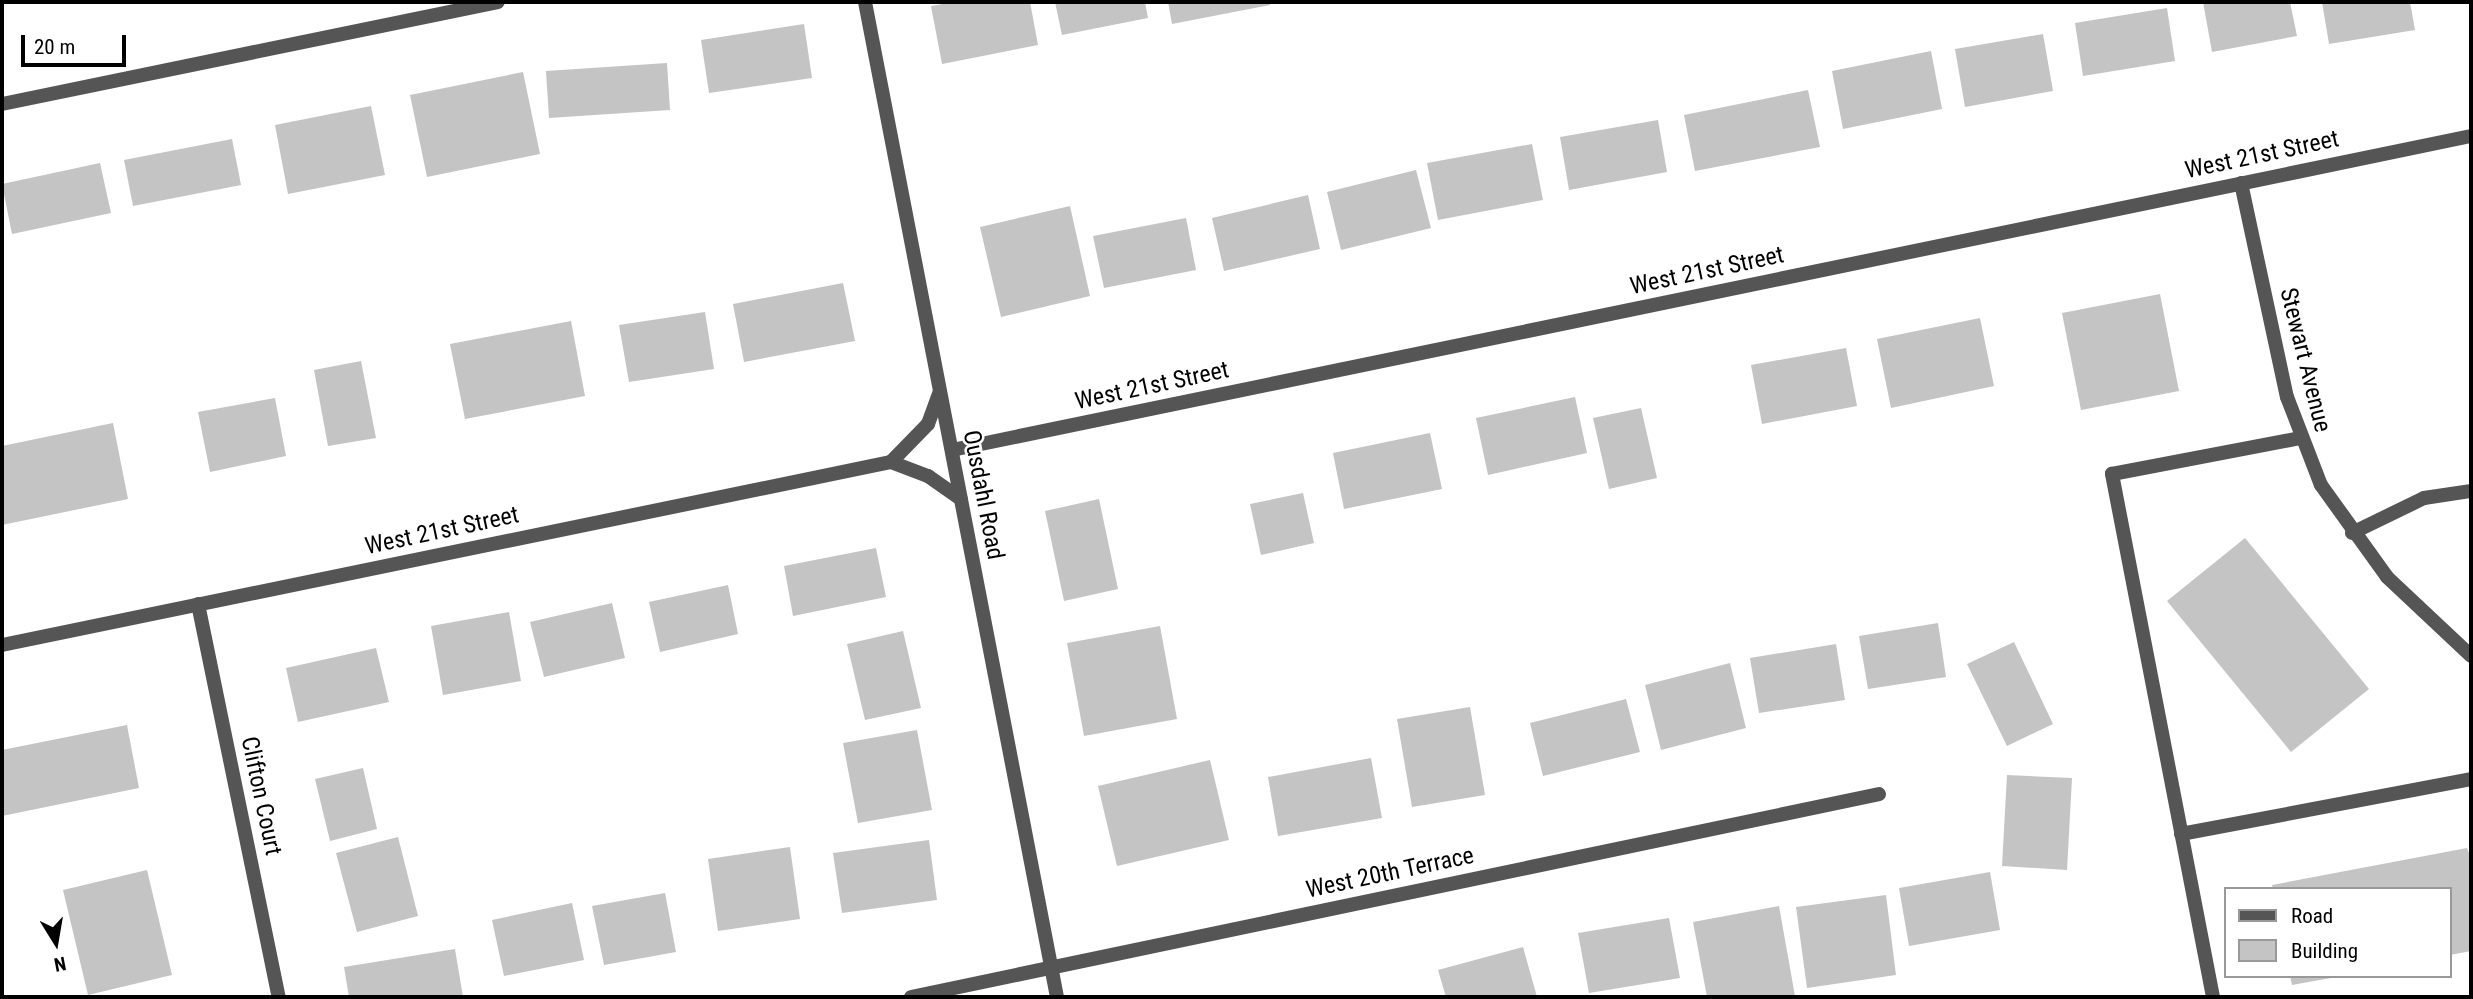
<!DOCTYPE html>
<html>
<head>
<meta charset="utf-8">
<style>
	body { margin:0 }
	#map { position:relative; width:2473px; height:999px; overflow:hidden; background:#fff; font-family:"Roboto Condensed",sans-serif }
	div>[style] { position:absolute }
	.building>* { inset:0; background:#c4c4c4 }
	.lane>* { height:14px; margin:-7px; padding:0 7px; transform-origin:7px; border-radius:7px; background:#555 }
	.street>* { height:14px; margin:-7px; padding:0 7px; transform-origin:7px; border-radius:7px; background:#555 }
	span { translate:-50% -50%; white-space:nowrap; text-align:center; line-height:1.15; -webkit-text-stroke:5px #fff; paint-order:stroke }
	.street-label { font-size:24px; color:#000 }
	.frame { position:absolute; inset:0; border:4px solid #000; pointer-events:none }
	.legend { position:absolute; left:2224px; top:887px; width:228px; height:91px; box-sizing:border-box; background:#fff; border:2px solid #999; margin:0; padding:9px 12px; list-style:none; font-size:21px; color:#000 }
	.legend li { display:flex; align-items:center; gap:14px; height:35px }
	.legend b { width:35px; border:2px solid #999 }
	.north { position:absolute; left:21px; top:908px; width:70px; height:70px; -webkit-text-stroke:5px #fff; paint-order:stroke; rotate:169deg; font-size:19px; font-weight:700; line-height:28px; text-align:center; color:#000 }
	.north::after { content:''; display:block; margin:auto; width:24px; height:32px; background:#000; clip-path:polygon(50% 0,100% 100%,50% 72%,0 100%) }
	.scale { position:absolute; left:21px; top:35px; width:105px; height:32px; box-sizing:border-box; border:4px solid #000; border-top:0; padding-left:9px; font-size:21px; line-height:24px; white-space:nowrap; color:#000; -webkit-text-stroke:5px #fff; paint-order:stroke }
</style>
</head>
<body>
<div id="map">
	<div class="building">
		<div style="clip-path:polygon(954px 2px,1030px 2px,1038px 45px,942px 64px,931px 6px)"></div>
		<div style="clip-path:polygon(1055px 2px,1145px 2px,1148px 18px,1062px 35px)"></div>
		<div style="clip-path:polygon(1168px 2px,1269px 2px,1270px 5px,1172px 24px)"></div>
		<div style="clip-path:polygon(2203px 2px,2290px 2px,2297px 36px,2212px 52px)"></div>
		<div style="clip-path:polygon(2322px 2px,2410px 2px,2415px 30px,2329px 44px)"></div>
		<div style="clip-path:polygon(2167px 8px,2175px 61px,2083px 76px,2075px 23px)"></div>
		<div style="clip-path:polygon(804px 24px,812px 78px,709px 93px,701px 40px)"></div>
		<div style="clip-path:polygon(2043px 34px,2053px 91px,1965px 107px,1955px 49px)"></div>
		<div style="clip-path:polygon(1931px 51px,1942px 109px,1843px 129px,1832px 71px)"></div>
		<div style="clip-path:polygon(667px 63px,670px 110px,549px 118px,546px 71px)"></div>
		<div style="clip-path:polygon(523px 72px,540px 154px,427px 177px,410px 95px)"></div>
		<div style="clip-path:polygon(1808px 90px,1820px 147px,1695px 171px,1684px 115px)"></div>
		<div style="clip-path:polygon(371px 106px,385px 175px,288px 194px,275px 125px)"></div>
		<div style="clip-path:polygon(1658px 120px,1667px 172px,1569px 190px,1560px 137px)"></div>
		<div style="clip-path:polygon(232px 139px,241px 185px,133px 206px,124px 160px)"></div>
		<div style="clip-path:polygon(1532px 144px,1543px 200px,1438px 220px,1427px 163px)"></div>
		<div style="clip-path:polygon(100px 163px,111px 213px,12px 234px,2px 184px)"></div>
		<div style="clip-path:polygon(1416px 170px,1431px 228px,1341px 250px,1327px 192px)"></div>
		<div style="clip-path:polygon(1308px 195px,1320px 249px,1224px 271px,1212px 218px)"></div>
		<div style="clip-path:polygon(1070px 206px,1090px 296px,1001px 317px,980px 227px)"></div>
		<div style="clip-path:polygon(1186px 218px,1196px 270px,1104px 288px,1093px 236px)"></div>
		<div style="clip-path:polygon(843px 283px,855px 341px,744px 362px,733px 304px)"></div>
		<div style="clip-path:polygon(2160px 294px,2179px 391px,2081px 410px,2062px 313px)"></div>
		<div style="clip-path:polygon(705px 312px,714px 369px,629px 382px,619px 325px)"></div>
		<div style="clip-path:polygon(1980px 318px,1994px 386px,1891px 408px,1877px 339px)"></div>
		<div style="clip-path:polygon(571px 321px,585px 396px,465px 419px,450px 344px)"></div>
		<div style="clip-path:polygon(1846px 348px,1857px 406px,1762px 424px,1751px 365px)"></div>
		<div style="clip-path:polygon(361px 361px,376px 438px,328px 446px,314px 370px)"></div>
		<div style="clip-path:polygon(1575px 397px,1587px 453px,1488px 475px,1476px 418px)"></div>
		<div style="clip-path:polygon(275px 398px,286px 456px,210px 472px,198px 412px)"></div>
		<div style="clip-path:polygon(1641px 408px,1657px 478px,1609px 489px,1593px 418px)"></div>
		<div style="clip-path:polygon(113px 423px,128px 499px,2px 525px,2px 446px)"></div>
		<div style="clip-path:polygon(1430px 433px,1442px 489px,1344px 509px,1333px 453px)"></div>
		<div style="clip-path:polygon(1303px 493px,1314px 543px,1261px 555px,1250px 504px)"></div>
		<div style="clip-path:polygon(1099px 499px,1118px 589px,1064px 601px,1045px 511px)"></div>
		<div style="clip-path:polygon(2245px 538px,2369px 689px,2291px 752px,2167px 601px)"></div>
		<div style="clip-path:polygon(876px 548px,886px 597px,793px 616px,784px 566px)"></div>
		<div style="clip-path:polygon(728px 585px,738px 634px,660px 652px,649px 602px)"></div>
		<div style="clip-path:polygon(612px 603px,625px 658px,544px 677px,530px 622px)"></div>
		<div style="clip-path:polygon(509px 612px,521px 681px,443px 695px,431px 626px)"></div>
		<div style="clip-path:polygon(1938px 623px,1946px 677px,1868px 689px,1859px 636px)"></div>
		<div style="clip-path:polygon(1160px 626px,1177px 719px,1084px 736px,1067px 643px)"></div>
		<div style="clip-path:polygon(903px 631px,921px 708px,865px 720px,847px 644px)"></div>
		<div style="clip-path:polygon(2014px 642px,2053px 724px,2007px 746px,1967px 664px)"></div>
		<div style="clip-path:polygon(1836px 644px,1845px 700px,1759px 713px,1750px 658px)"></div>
		<div style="clip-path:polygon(376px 648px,389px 702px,298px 722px,286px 668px)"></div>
		<div style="clip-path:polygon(1730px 663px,1746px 728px,1661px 750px,1645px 685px)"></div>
		<div style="clip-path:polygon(1626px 699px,1640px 752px,1543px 776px,1530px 723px)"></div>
		<div style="clip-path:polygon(1470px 707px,1485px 795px,1412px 807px,1397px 719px)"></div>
		<div style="clip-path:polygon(127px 725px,139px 788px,2px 816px,2px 750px)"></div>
		<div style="clip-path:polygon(917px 730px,932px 810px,858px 823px,843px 743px)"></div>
		<div style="clip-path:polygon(1371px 758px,1382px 818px,1278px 836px,1268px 777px)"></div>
		<div style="clip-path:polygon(1210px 760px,1229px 840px,1117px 866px,1098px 786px)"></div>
		<div style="clip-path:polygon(363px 768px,377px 829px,330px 841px,315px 779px)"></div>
		<div style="clip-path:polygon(2007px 775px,2072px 778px,2067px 870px,2002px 866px)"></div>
		<div style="clip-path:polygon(398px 837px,418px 916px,357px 932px,336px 853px)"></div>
		<div style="clip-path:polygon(929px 840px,937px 900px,842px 913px,833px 853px)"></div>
		<div style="clip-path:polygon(790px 847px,800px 919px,718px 931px,708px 859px)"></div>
		<div style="clip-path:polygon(2467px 848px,2471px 858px,2471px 951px,2450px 955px,2450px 889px,2273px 889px,2272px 885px)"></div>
		<div style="clip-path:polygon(147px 870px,172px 975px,88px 995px,63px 890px)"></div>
		<div style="clip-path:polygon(1990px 872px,2000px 930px,1909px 946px,1899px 888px)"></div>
		<div style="clip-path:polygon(665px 893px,676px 952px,604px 965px,592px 906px)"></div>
		<div style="clip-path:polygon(1886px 895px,1896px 975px,1807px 988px,1796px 907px)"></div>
		<div style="clip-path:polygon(572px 903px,584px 960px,504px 976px,492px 920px)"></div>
		<div style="clip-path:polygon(1779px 906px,1795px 996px,1707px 997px,1693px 922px)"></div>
		<div style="clip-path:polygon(1669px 918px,1680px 978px,1589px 993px,1578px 933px)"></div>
		<div style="clip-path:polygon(1523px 947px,1537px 997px,1446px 997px,1438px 970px)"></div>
		<div style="clip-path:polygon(455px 949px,463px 997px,349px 997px,344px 967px)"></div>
		<div style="clip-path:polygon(2290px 976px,2331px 976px,2331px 978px,2292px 985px)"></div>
	</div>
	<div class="lane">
		<div style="left:2352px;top:533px;width:80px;rotate:-25.9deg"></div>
		<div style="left:2424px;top:498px;width:48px;rotate:-8.5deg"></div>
		<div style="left:2181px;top:834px;width:295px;rotate:-10.7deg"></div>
		<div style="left:2213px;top:997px;width:533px;rotate:-100.93deg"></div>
		<div style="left:2112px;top:474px;width:191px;rotate:-10.8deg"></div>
	</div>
	<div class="street">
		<div style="left:865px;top:2px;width:1013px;rotate:79.08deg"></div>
		<div style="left:2px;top:104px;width:506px;rotate:-11.62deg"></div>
		<div style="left:2241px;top:183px;width:219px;rotate:77.9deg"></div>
		<div style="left:2287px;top:397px;width:94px;rotate:68.9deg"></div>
		<div style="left:2321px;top:485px;width:113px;rotate:54.3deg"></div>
		<div style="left:2387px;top:577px;width:115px;rotate:43.2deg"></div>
		<div style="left:952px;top:450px;width:1551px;rotate:-11.68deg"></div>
		<div style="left:891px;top:462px;width:53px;rotate:-45.8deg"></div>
		<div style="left:928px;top:424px;width:33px;rotate:-70deg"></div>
		<div style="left:198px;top:604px;width:401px;rotate:78.4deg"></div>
		<div style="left:2px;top:645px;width:908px;rotate:-11.63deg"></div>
		<div style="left:891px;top:462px;width:40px;rotate:21deg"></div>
		<div style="left:928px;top:476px;width:40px;rotate:34.9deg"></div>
		<div style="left:911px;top:997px;width:989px;rotate:-11.84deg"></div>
	</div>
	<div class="street-label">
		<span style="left:2262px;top:155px;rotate:-12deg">West 21st Street</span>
		<span style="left:1707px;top:271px;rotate:-12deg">West 21st Street</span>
		<span style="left:2305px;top:360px;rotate:76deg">Stewart Avenue</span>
		<span style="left:1152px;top:386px;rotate:-12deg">West 21st Street</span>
		<span style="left:983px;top:495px;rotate:79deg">Ousdahl Road</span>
		<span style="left:442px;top:531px;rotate:-12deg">West 21st Street</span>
		<span style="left:261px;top:796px;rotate:78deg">Clifton Court</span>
		<span style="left:1390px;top:873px;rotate:-12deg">West 20th Terrace</span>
	</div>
	<div class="frame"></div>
	<ul class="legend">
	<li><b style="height:9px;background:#555"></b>Road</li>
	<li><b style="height:19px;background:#c4c4c4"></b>Building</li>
	</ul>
	<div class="north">N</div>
	<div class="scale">20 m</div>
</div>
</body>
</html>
